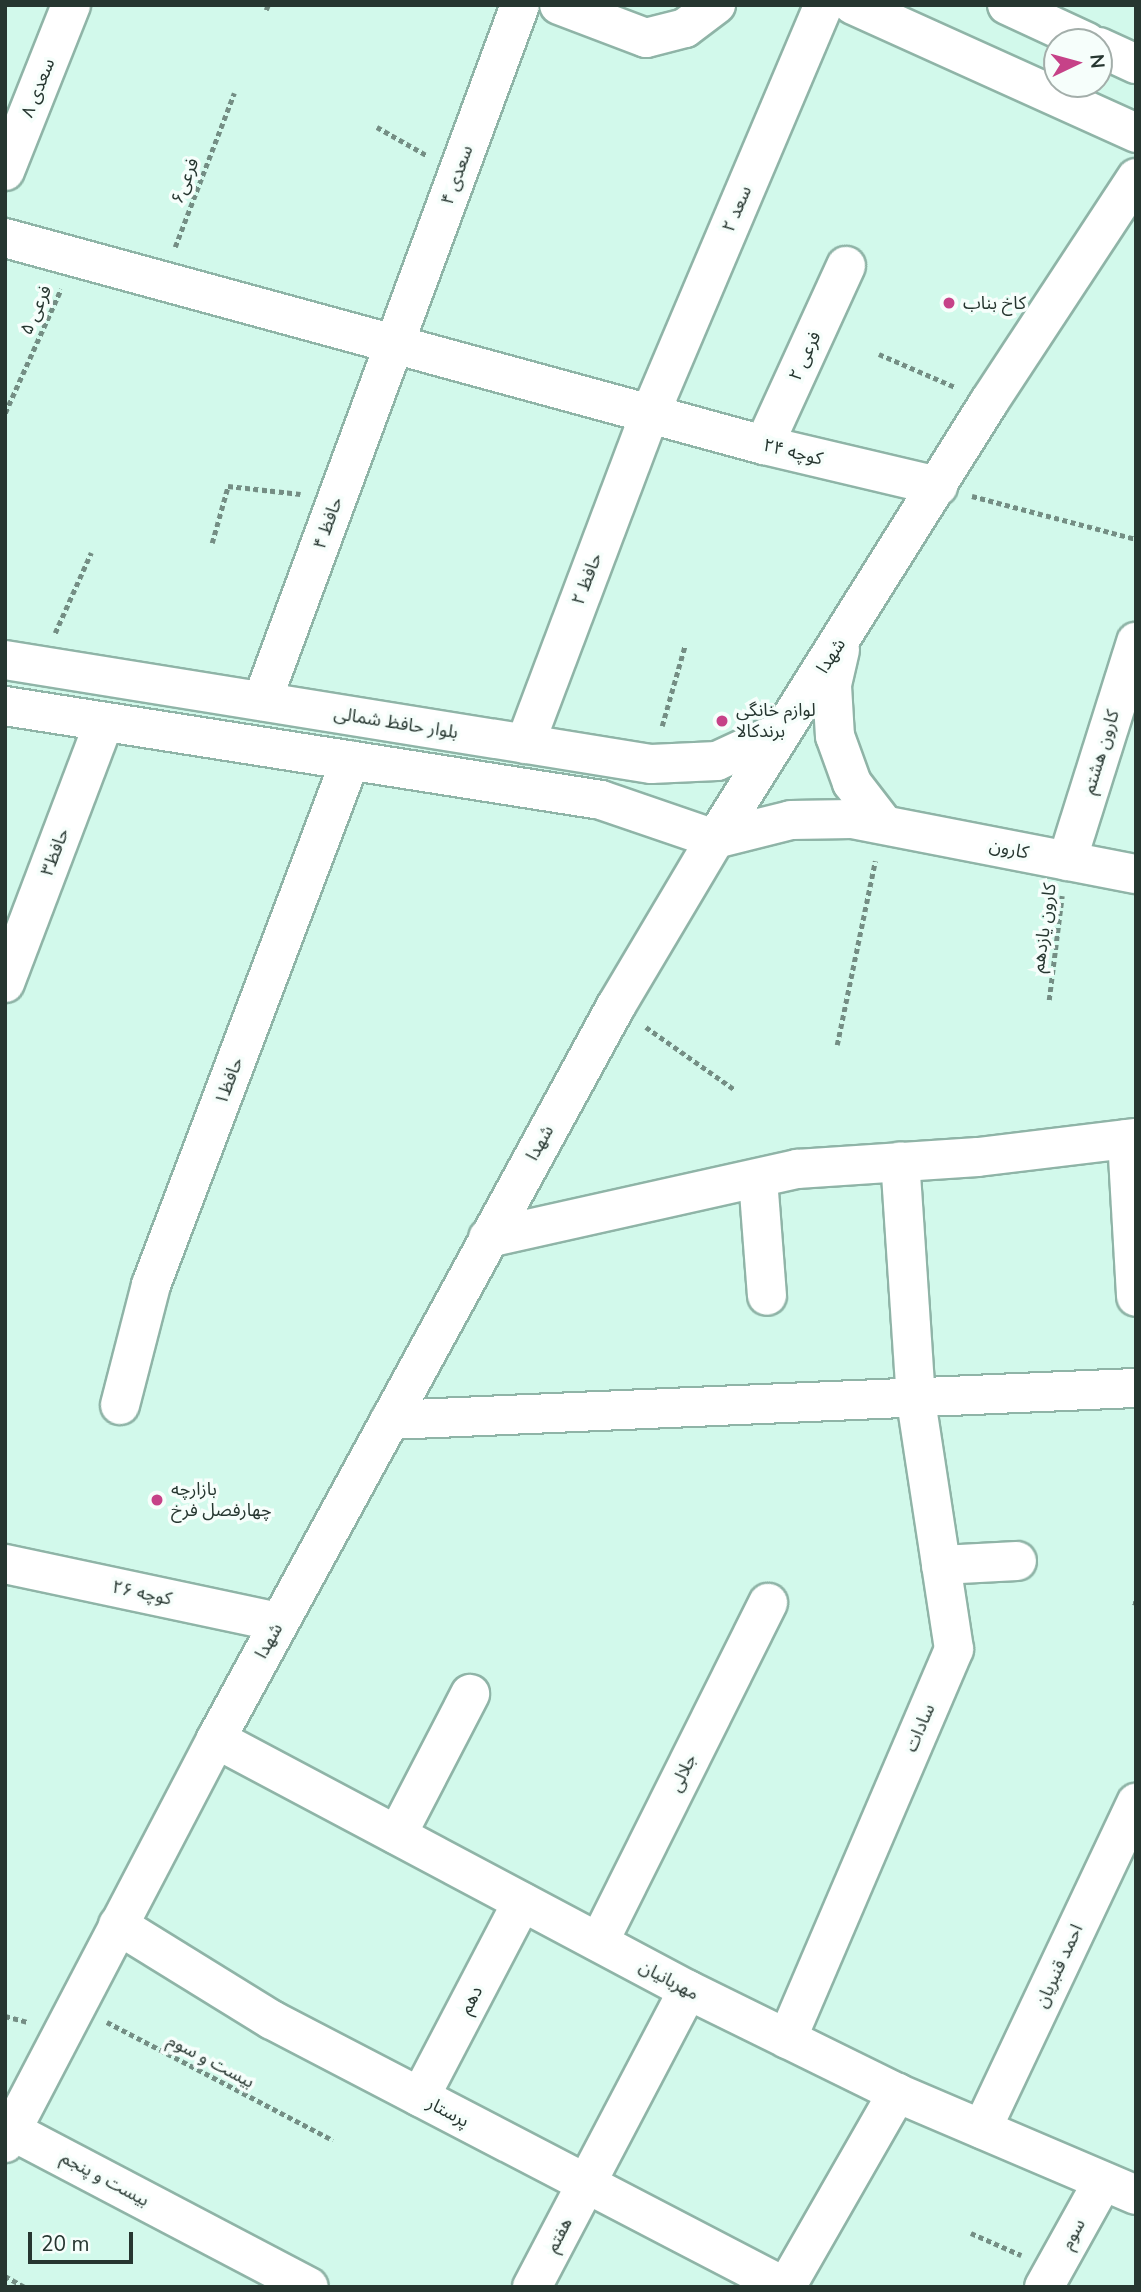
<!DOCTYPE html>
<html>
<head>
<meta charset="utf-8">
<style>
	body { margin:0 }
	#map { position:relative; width:1141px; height:2292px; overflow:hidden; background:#d2f9eb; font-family:"Nunito Sans","Noto Sans Arabic",sans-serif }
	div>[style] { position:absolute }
	.path>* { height:4.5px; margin-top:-2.25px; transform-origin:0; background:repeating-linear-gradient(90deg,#748e84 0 5px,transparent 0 8.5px) }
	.roads { filter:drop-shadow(2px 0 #8fb4a7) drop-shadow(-2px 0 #8fb4a7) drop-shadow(0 2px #8fb4a7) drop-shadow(0 -2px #8fb4a7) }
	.minor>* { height:38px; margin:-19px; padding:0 19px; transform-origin:19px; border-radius:19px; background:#fff }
	.dots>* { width:19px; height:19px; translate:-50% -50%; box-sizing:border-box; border:4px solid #f6fefb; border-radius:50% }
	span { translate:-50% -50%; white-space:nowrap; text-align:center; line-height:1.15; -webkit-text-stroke:7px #f6fefb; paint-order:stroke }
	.street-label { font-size:18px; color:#263630 }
	.poi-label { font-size:18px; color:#263630 }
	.left { translate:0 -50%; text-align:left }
	.frame { position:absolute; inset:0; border:7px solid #263630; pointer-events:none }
	.north { position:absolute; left:1043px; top:28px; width:70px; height:70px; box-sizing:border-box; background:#f6fefb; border:2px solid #a3aeaa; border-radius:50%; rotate:85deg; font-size:19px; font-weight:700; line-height:28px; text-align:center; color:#263630 }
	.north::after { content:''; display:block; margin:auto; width:24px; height:32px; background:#c64288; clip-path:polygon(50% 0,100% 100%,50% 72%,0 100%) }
	.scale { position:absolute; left:28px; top:2232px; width:105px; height:32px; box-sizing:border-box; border:4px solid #263630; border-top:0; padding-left:9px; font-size:21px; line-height:24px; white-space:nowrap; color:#263630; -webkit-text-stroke:5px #f6fefb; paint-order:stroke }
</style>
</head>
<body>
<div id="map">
	<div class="path">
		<div style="left:266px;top:10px;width:5px;rotate:-68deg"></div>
		<div style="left:377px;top:127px;width:59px;rotate:29.6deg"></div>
		<div style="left:175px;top:247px;width:165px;rotate:-69deg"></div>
		<div style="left:879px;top:354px;width:83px;rotate:23.5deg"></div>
		<div style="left:5px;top:413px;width:136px;rotate:-65.7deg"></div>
		<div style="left:972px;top:496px;width:170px;rotate:14.7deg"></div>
		<div style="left:212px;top:543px;width:59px;rotate:-74.3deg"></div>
		<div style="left:228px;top:486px;width:73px;rotate:6.3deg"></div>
		<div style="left:55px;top:633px;width:88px;rotate:-65.8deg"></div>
		<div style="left:662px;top:726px;width:84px;rotate:-74.1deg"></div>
		<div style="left:1049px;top:1000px;width:105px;rotate:-82.9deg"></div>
		<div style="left:646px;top:1027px;width:108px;rotate:35.2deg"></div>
		<div style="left:837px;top:1045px;width:188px;rotate:-78.3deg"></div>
		<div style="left:1133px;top:1602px;width:3px;rotate:18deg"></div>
		<div style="left:5px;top:2016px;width:24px;rotate:15deg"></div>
		<div style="left:107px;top:2022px;width:255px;rotate:27.6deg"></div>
		<div style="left:971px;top:2233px;width:55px;rotate:23.7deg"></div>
		<div style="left:5px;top:2276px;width:23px;rotate:29deg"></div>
	</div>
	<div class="roads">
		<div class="minor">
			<div style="left:559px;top:5px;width:93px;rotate:20.8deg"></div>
			<div style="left:646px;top:38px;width:40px;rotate:-14.4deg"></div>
			<div style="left:685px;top:28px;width:39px;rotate:-37deg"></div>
			<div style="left:853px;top:5px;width:311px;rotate:24.3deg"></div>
			<div style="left:1007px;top:5px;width:88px;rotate:24.8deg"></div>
			<div style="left:1099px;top:47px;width:41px;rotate:24.7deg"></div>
			<div style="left:5px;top:171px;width:179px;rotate:-68.3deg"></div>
			<div style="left:5px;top:238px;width:787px;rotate:15.26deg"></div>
			<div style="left:764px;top:445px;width:179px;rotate:13.3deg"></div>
			<div style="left:764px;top:445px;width:197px;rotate:-65.4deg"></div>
			<div style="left:840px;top:650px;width:37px;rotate:103deg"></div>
			<div style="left:832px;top:686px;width:50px;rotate:86.6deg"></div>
			<div style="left:835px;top:736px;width:50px;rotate:70.1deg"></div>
			<div style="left:852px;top:783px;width:49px;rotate:52.4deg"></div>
			<div style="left:5px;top:660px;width:654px;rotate:9.15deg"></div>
			<div style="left:651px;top:764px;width:66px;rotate:-2.6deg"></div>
			<div style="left:717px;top:761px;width:72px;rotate:-24.8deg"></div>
			<div style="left:262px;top:701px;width:742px;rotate:-69.66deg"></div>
			<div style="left:5px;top:706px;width:603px;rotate:8.96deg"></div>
			<div style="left:601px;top:800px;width:120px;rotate:18.9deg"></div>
			<div style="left:715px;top:839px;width:78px;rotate:-14deg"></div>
			<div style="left:791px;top:820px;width:61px;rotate:-0.9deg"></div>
			<div style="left:852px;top:819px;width:289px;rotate:11deg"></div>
			<div style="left:525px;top:744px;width:353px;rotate:-69.3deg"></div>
			<div style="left:650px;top:414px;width:444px;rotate:-67deg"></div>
			<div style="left:1067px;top:861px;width:230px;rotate:-72.5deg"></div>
			<div style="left:5px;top:983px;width:279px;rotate:-69.2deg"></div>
			<div style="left:1127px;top:1139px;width:158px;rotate:86.7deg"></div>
			<div style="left:758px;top:1179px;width:117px;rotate:85.6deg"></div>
			<div style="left:488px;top:1238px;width:317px;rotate:-12.6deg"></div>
			<div style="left:797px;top:1169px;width:181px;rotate:-3.8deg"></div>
			<div style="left:978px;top:1157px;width:159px;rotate:-6.9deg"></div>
			<div style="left:120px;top:1405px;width:124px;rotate:-75.5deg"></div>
			<div style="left:151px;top:1285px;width:561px;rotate:-69.2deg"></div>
			<div style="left:390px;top:1420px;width:747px;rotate:-2.46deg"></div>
			<div style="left:5px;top:1564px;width:280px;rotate:12deg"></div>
			<div style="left:941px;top:1565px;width:76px;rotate:-3deg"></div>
			<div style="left:216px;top:1739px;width:535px;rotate:28deg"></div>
			<div style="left:688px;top:1990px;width:233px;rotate:26.2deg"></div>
			<div style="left:897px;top:2093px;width:260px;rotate:23.1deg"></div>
			<div style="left:397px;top:1835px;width:159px;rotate:-62.6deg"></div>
			<div style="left:118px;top:1925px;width:181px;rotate:31.7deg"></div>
			<div style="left:272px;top:2020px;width:578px;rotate:27.5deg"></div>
			<div style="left:599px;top:1942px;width:379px;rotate:-63.5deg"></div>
			<div style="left:787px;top:2039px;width:424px;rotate:-66.8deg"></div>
			<div style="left:954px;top:1649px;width:252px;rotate:-98.7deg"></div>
			<div style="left:916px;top:1400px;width:239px;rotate:-93.8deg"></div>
			<div style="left:420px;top:2097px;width:220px;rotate:-62.4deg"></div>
			<div style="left:982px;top:2129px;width:361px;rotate:-64.7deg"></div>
			<div style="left:12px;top:2131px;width:335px;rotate:27.7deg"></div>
			<div style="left:5px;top:2143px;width:456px;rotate:-62.4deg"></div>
			<div style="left:216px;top:1739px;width:835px;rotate:-61.38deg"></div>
			<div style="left:616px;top:1006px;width:194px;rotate:-59.3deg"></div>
			<div style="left:715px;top:839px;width:516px;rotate:-57.91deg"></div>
			<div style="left:989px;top:402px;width:268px;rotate:-56.7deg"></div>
			<div style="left:532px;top:2287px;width:335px;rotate:-62.3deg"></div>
			<div style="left:786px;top:2287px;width:224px;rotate:-60.2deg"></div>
			<div style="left:1044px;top:2287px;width:121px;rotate:-60.9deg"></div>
		</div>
	</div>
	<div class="dots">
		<div style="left:949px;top:303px;background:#c64288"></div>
		<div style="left:722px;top:721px;background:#c64288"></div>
		<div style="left:157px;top:1500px;background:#c64288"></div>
	</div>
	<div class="street-label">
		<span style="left:38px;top:88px;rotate:-68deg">سعدی ۸</span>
		<span style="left:457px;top:175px;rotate:-70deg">سعدی ۴</span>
		<span style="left:185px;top:181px;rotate:-69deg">فرعی۶</span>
		<span style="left:737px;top:209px;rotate:-67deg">سعد ۲</span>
		<span style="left:36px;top:310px;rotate:-66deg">فرعی ۵</span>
		<span style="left:805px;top:356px;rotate:-65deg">فرعی ۲</span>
		<span style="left:793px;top:452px;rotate:14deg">کوچه ۲۴</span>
		<span style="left:328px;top:523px;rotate:-70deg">حافظ ۴</span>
		<span style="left:587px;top:579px;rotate:-69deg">حافظ ۲</span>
		<span style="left:831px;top:656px;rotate:-57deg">شهدا</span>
		<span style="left:396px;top:723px;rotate:9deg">بلوار حافظ شمالی</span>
		<span style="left:1101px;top:752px;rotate:-73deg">کارون هشتم</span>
		<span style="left:1009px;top:849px;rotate:12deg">کارون</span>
		<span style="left:55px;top:852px;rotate:-69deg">حافظ۳</span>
		<span style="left:1044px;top:928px;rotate:-82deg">کارون یازدهم</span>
		<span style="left:229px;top:1081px;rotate:-69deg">حافظ۱</span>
		<span style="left:540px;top:1143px;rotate:-61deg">شهدا</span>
		<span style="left:142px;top:1593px;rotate:12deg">کوچه ۲۶</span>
		<span style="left:269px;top:1641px;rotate:-61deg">شهدا</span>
		<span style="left:920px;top:1728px;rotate:-67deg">سادات</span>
		<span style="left:683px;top:1773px;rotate:-64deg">جلالی</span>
		<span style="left:1059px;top:1966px;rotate:-65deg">احمد قنبریان</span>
		<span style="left:669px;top:1980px;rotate:28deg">مهربانیان</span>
		<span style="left:471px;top:2000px;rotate:-62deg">دهم</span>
		<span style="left:211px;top:2061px;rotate:28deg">بیست و سوم</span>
		<span style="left:448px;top:2112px;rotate:28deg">پرستار</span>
		<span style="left:105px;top:2179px;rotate:28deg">بیست و پنجم</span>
		<span style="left:1073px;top:2234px;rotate:-61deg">سوم</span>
		<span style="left:559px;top:2235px;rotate:-63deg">هفتم</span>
	</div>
	<div class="poi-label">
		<span class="left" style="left:963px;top:303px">کاخ بناب</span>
		<span class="left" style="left:736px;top:721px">لوازم خانگی<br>برندکالا</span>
		<span class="left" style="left:171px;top:1500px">بازارچه<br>چهارفصل فرخ</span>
	</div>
	<div class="frame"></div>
	<div class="north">N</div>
	<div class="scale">20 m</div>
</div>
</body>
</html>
